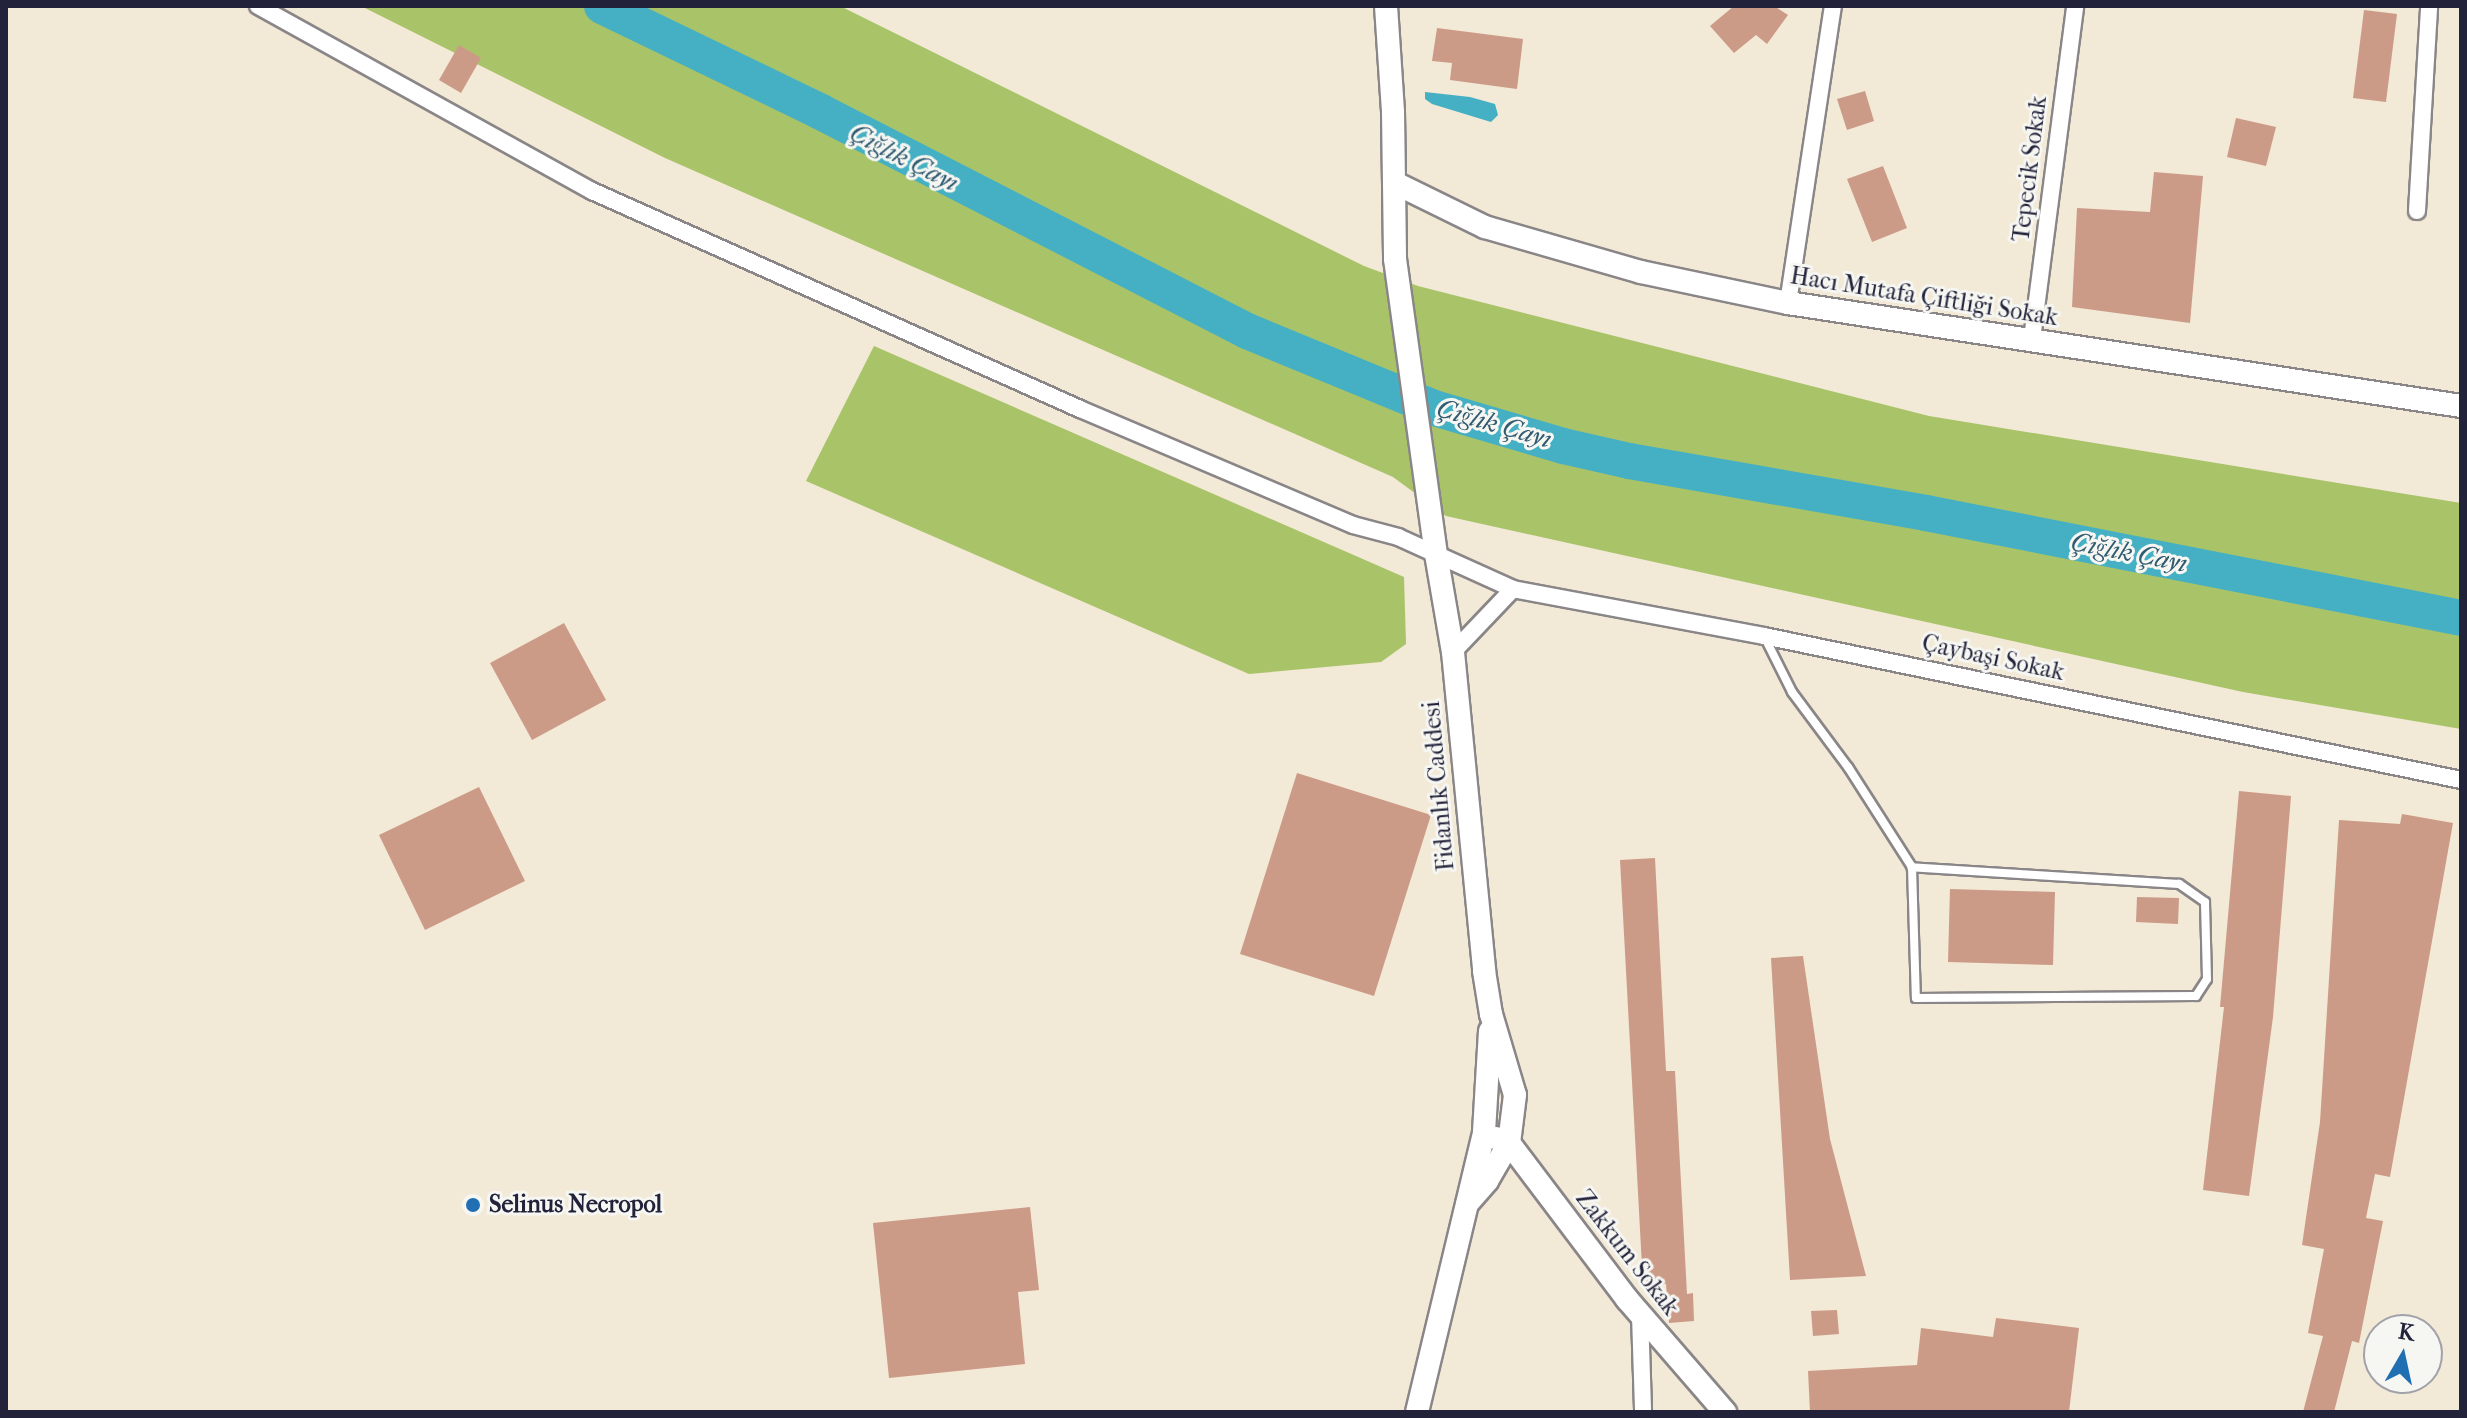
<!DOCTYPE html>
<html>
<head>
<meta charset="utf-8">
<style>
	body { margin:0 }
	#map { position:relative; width:2467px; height:1418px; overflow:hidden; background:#f2e9d6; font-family:"IM FELL French Canon",serif }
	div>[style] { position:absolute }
	.green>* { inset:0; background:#a9c369 }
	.water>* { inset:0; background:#45b0c3 }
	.river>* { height:36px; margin:-18px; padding:0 18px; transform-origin:18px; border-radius:18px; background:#45b0c3 }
	.building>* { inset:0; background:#cc9b87 }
	.roads { filter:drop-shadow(2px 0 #8a8688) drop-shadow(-2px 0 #8a8688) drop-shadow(0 2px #8a8688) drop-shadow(0 -2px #8a8688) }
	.lane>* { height:8px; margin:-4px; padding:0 4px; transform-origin:4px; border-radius:4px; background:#fff }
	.street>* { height:16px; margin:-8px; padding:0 8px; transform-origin:8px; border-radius:8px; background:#fff }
	.secondary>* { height:22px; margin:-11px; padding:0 11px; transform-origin:11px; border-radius:11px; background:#fff }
	.dots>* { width:22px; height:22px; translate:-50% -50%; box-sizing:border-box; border:4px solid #f6f6f2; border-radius:50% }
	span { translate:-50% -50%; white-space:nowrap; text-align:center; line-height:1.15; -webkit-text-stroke:6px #f6f6f2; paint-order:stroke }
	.street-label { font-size:24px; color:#22223b }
	.poi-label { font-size:24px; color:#22223b; font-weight:700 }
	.left { translate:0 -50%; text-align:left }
	.water-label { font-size:26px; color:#305b71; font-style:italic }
	.frame { position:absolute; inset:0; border:8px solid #22223b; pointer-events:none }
	.north { position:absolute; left:2363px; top:1314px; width:80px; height:80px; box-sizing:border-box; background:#f6f6f2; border:2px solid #a1a1a9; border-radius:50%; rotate:9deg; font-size:22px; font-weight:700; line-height:32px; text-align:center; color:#22223b }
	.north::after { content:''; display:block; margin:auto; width:28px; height:36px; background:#1f6fb2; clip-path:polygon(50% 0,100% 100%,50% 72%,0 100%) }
</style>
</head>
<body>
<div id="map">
	<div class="green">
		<div style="clip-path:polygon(361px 6px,840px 6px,1364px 266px,1418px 286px,1929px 416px,2461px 503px,2461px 729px,2243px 692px,1446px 516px,1393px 477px,665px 158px)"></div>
		<div style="clip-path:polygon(874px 346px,1404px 577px,1406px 644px,1381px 662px,1249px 674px,806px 481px)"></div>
	</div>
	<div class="water">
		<div style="clip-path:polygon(1425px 92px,1470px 97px,1495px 104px,1498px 115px,1491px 122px,1432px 104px,1425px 99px)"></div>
	</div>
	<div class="river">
		<div style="left:602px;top:6px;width:243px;rotate:25.8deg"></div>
		<div style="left:821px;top:112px;width:479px;rotate:27.2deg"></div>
		<div style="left:1247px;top:331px;width:202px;rotate:22.4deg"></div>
		<div style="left:1434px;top:408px;width:134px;rotate:16.4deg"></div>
		<div style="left:1563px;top:446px;width:68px;rotate:12.8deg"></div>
		<div style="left:1629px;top:461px;width:302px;rotate:9.9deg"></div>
		<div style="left:1926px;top:513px;width:545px;rotate:11.1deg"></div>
	</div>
	<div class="building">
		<div style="clip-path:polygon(1734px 6px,1774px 6px,1788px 15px,1767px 44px,1756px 35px,1734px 53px,1710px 26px)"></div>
		<div style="clip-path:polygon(2364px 10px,2397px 14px,2386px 102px,2353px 98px)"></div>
		<div style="clip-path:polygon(1437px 28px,1523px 39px,1517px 89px,1450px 80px,1452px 63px,1432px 61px)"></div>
		<div style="clip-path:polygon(459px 45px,481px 58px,461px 93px,439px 80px)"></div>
		<div style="clip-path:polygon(1865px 91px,1874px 121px,1847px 130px,1837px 99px)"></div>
		<div style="clip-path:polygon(2236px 118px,2276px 127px,2266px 166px,2227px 157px)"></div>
		<div style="clip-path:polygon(1883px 166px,1907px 228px,1872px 242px,1847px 179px)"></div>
		<div style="clip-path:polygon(2154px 172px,2203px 176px,2190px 323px,2072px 307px,2077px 208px,2150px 212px)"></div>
		<div style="clip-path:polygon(564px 623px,606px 700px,532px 740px,490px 663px)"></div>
		<div style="clip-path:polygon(1297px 773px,1431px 815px,1374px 996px,1240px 954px)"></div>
		<div style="clip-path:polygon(479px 787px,525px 881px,425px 930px,379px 835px)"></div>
		<div style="clip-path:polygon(2239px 791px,2291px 796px,2273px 1017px,2249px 1196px,2203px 1190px,2224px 1007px,2220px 1007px)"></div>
		<div style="clip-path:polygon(2402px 814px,2453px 823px,2390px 1177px,2375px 1174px,2366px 1218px,2383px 1221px,2359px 1343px,2352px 1341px,2334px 1412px,2303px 1412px,2323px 1336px,2308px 1333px,2324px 1249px,2302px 1245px,2320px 1122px,2339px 820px,2400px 824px)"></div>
		<div style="clip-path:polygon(1655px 858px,1666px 1071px,1675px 1071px,1687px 1294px,1693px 1293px,1694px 1321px,1669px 1323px,1666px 1284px,1643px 1285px,1620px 860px)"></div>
		<div style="clip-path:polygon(1950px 889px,2055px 892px,2053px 965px,1948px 962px)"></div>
		<div style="clip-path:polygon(2137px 897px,2179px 898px,2178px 924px,2136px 922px)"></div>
		<div style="clip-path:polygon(1803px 956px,1830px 1139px,1866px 1276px,1790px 1280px,1771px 958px)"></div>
		<div style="clip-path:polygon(1030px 1207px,1039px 1290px,1018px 1292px,1025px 1364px,889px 1378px,873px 1223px)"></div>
		<div style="clip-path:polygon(1837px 1310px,1839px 1334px,1813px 1336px,1811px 1311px)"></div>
		<div style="clip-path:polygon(1996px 1318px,2079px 1328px,2069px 1412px,1810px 1412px,1808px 1371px,1917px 1365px,1921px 1328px,1993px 1337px)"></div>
	</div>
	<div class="roads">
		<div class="lane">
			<div style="left:1764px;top:636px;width:63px;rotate:63.4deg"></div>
			<div style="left:1792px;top:692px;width:94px;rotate:53.3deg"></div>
			<div style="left:1848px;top:767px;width:119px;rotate:57.4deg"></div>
			<div style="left:1912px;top:867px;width:131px;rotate:88.3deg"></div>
			<div style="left:1916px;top:998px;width:280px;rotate:-0.4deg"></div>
			<div style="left:2196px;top:996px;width:20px;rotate:-57deg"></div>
			<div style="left:2207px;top:979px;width:77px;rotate:-91.5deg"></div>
			<div style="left:2205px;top:902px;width:32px;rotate:-145deg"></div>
			<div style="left:2179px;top:884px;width:268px;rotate:-176.4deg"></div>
		</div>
		<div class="street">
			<div style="left:258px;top:6px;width:382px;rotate:29deg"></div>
			<div style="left:592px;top:191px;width:534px;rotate:24.07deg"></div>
			<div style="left:1080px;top:409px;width:297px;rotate:23deg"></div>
			<div style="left:1353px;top:525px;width:47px;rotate:14.9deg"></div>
			<div style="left:1398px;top:537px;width:126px;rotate:24.3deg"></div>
			<div style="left:1513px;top:589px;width:87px;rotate:133.6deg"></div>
			<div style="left:2417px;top:211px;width:205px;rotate:-86.6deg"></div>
			<div style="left:1788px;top:303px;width:300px;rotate:-81.4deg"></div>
			<div style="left:2032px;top:339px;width:336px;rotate:-82.6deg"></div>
			<div style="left:1513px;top:589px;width:255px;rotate:10.6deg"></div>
			<div style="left:1764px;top:636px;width:712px;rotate:11.67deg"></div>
			<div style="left:1640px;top:1314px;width:98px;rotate:88.2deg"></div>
		</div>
		<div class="secondary">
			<div style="left:1386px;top:6px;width:106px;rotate:86.2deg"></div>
			<div style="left:1393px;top:112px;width:147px;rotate:89.2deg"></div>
			<div style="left:1395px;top:259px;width:298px;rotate:82.1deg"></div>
			<div style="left:1436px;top:554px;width:99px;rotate:80.2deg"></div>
			<div style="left:1453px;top:652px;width:321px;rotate:84.4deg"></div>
			<div style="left:1484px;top:971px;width:44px;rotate:80.8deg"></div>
			<div style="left:1491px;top:1014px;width:84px;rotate:73.5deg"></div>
			<div style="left:1515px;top:1095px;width:48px;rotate:97.1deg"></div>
			<div style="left:1509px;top:1143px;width:44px;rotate:120.1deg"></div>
			<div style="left:1487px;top:1181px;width:30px;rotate:131deg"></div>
			<div style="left:1395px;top:183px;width:100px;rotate:26.1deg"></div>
			<div style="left:1485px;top:227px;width:162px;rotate:16.1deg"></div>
			<div style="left:1641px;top:272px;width:150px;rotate:11.9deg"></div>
			<div style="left:1788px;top:303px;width:681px;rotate:8.7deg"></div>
			<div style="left:1496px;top:1138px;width:14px;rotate:21deg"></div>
			<div style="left:1509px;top:1143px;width:196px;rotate:52.9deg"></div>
			<div style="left:1627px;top:1299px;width:150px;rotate:49.1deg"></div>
			<div style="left:1417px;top:1412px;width:288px;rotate:-76.5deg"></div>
			<div style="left:1484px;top:1132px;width:101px;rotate:-86.6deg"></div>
		</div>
	</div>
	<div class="dots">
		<div style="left:473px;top:1205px;background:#1f6fb2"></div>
	</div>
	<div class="street-label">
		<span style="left:2030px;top:169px;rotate:-83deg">Tepecik Sokak</span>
		<span style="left:1924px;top:297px;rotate:9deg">Hacı Mutafa Çiftliği Sokak</span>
		<span style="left:1993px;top:658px;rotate:12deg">Çaybaşi Sokak</span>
		<span style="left:1439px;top:786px;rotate:-95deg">Fidanlık Caddesi</span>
		<span style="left:1627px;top:1253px;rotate:52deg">Zakkum Sokak</span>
	</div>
	<div class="poi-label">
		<span class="left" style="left:489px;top:1205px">Selinus Necropol</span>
	</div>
	<div class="water-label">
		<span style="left:904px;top:158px;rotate:27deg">Çığlık Çayı</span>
		<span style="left:1494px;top:424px;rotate:16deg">Çığlık Çayı</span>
		<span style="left:2129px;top:553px;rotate:11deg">Çığlık Çayı</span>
	</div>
	<div class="frame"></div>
	<div class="north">K</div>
</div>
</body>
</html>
